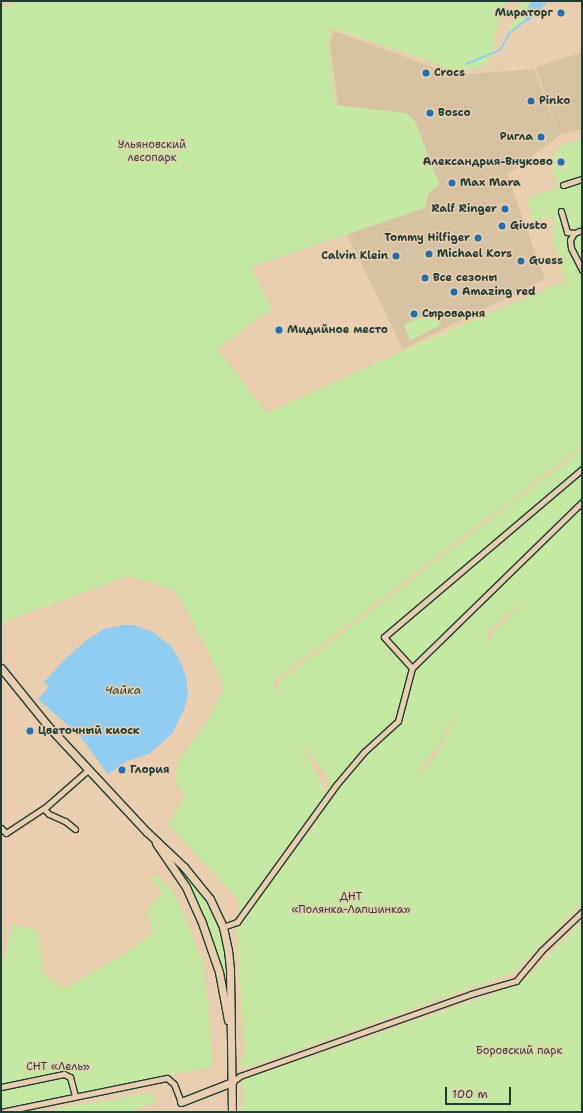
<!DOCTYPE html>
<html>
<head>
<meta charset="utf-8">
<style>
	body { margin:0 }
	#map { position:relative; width:583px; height:1113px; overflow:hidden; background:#e8ceaf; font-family:"Shantell Sans",sans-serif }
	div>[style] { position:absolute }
	.built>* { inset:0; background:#d6c2a1 }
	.green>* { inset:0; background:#c4e7a1 }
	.water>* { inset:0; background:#8fccef }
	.stream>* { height:1.5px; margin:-0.75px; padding:0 0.75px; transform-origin:0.75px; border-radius:0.75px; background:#8fccef }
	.roads { filter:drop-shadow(1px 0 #1f3d34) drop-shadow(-1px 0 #1f3d34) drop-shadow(0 1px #1f3d34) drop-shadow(0 -1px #1f3d34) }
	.street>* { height:5px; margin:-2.5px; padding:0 2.5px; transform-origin:2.5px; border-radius:2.5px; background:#e8ceaf }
	.secondary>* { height:7px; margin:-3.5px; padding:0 3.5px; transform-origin:3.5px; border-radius:3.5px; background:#e8ceaf }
	.dots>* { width:11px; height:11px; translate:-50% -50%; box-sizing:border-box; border:2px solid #e8ceaf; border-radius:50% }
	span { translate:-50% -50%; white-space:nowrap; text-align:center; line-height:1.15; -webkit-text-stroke:3px #e8ceaf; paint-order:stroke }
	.poi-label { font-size:11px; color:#1f3d34; font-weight:700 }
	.right { translate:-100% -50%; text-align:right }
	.left { translate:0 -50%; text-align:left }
	.park-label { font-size:11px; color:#274639 }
	.water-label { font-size:12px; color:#25443d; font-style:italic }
	.frame { position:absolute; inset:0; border:2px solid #1f3d34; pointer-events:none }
	.scale { position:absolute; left:445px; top:1087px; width:66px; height:18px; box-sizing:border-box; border:2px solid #1f3d34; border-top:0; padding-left:5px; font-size:12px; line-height:14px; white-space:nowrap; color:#1f3d34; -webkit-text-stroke:3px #e8ceaf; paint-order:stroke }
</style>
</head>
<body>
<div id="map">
	<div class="built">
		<div style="clip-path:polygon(334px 31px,454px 75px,534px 69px,559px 136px,507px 175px,545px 279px,403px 349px,330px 200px,338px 104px,330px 42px)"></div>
		<div style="clip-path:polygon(582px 52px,582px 129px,559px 135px,536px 67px)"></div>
	</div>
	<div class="green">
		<div style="clip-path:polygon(evenodd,20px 1px,507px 1px,499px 18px,495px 37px,494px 50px,486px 65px,470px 70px,453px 72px,438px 64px,332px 28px,328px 40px,335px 105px,406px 113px,415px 121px,439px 184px,428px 194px,425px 208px,251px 267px,272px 309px,217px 349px,267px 413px,400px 352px,560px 283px,566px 287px,553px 241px,554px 217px,533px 220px,527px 199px,558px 187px,550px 160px,561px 145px,582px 139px,582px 446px,273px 682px,282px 700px,277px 683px,582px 449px,582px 903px,513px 973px,243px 1069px,242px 1056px,245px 1054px,236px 917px,240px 912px,236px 897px,168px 824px,185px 796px,175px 780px,179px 760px,206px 724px,224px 688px,208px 651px,176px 591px,129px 576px,1px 623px,1px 8px,20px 1px,530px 596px,493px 633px,484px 648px,488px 631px,530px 596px,20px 1px,455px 713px,452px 724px,437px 755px,420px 774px,420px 769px,439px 745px,455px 713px,20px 1px,301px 741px,330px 780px,326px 793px,301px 741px,20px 1px,324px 799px,317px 823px,275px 872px,324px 799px)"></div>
		<div style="clip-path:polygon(523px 1px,531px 1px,526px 11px,525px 20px,510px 31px,514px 14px)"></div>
		<div style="clip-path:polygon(434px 313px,440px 325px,410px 341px,404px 324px)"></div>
		<div style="clip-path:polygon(173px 859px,200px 891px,217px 924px,226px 958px,228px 997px,220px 959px,202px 910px,185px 877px)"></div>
		<div style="clip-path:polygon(158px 876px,175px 894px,202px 959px,208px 1002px,213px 1067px,130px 1082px,128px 1084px,1px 1110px,1px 969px,13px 924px,38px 931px,43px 973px,64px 989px,123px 955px,152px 934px,147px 911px,163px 893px,148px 877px)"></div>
		<div style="clip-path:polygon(582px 922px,582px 1112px,243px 1112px,243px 1080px,519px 985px)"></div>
		<div style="clip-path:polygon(152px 1093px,155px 1103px,127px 1112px,36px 1112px)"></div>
	</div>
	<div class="water">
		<div style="clip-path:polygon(531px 1px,548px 1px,530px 20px,525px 22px,526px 11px)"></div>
		<div style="clip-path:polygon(123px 625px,134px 625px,153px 632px,171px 646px,179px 659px,186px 676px,188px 696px,184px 710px,172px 734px,149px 754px,127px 761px,108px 774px,80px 736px,38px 699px,49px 687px,44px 682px,65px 659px,87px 640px,104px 629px)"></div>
	</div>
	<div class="stream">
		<div style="left:466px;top:64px;width:37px;rotate:-22deg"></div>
		<div style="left:500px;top:50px;width:20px;rotate:-60deg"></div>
		<div style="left:510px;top:33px;width:19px;rotate:-39deg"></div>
	</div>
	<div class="roads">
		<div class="street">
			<div style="left:563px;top:185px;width:20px;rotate:-18deg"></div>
			<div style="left:561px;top:211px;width:22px;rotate:74deg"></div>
			<div style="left:567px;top:232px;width:7px;rotate:8deg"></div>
			<div style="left:582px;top:230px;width:9px;rotate:159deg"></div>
			<div style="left:574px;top:233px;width:8px;rotate:120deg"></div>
			<div style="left:570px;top:240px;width:8px;rotate:83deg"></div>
			<div style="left:571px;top:248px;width:25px;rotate:63deg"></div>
			<div style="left:412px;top:668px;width:42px;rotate:-132.1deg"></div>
			<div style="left:384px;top:637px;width:260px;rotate:-40.3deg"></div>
			<div style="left:44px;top:809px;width:7px;rotate:45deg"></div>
			<div style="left:49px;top:814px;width:17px;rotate:24deg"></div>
			<div style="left:65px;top:821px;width:13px;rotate:39deg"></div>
			<div style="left:1px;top:828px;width:7px;rotate:45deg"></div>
			<div style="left:6px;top:833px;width:49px;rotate:-33.4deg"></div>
			<div style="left:47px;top:806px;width:55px;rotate:-41.3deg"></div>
			<div style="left:223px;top:927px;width:15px;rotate:-20deg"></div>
			<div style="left:237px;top:922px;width:170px;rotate:-54.1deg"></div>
			<div style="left:337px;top:784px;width:42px;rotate:-49.8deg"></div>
			<div style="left:364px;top:752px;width:46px;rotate:-42.4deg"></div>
			<div style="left:398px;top:721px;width:55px;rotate:-75.2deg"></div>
			<div style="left:412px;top:668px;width:238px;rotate:-44.3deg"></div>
			<div style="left:232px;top:1082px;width:10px;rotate:-37deg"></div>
			<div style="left:240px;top:1076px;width:245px;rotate:-19.5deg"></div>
			<div style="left:471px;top:994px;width:47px;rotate:-16.1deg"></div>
			<div style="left:516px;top:981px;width:39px;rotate:-50deg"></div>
			<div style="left:541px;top:951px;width:57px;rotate:-43.6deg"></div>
			<div style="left:1px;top:1087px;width:64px;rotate:-11.7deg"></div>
			<div style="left:64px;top:1074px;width:7px;rotate:27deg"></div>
			<div style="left:70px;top:1077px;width:20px;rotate:75deg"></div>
			<div style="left:1px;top:1112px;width:169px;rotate:-11.6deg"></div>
			<div style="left:167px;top:1078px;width:9px;rotate:41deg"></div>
			<div style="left:174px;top:1084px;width:19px;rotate:69deg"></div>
		</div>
		<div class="secondary">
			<div style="left:1px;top:668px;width:75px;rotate:51deg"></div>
			<div style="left:48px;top:726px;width:145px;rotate:47deg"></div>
			<div style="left:147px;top:832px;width:51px;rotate:43.4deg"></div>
			<div style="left:184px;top:867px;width:41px;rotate:50.9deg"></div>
			<div style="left:210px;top:899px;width:31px;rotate:65deg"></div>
			<div style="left:223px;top:927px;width:24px;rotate:78deg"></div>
			<div style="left:228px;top:950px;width:20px;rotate:84deg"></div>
			<div style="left:230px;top:970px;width:142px;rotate:89.2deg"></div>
			<div style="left:156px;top:843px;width:53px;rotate:55.7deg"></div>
			<div style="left:186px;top:887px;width:36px;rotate:66deg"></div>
			<div style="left:201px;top:920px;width:55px;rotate:70.9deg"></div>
			<div style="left:219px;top:972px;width:49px;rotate:79.4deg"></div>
			<div style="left:181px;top:1102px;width:55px;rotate:-21.4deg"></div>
		</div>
	</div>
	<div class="dots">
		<div style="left:561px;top:13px;background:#1f6fb2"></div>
		<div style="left:426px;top:73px;background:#1f6fb2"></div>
		<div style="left:531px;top:101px;background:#1f6fb2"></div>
		<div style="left:430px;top:113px;background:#1f6fb2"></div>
		<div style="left:541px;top:137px;background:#1f6fb2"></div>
		<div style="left:561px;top:162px;background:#1f6fb2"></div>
		<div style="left:452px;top:183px;background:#1f6fb2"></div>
		<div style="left:505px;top:209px;background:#1f6fb2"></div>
		<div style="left:502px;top:226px;background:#1f6fb2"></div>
		<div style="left:478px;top:238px;background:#1f6fb2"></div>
		<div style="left:429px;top:254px;background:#1f6fb2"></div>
		<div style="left:396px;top:256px;background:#1f6fb2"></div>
		<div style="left:521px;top:261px;background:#1f6fb2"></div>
		<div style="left:425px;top:278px;background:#1f6fb2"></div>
		<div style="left:454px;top:292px;background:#1f6fb2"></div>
		<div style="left:414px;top:314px;background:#1f6fb2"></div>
		<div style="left:279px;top:330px;background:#1f6fb2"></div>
		<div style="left:30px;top:731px;background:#1f6fb2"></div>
		<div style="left:122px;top:770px;background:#1f6fb2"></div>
	</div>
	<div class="poi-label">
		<span class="right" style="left:553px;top:13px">Мираторг</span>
		<span class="left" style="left:434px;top:73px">Crocs</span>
		<span class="left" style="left:539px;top:101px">Pinko</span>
		<span class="left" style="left:438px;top:113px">Bosco</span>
		<span class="right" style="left:533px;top:137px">Ригла</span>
		<span class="right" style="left:553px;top:162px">Александрия-Внуково</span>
		<span class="left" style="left:460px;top:183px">Max Mara</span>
		<span class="right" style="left:497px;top:209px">Ralf Ringer</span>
		<span class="left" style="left:510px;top:226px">Giusto</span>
		<span class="right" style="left:470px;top:238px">Tommy Hilfiger</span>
		<span class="left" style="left:437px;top:254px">Michael Kors</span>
		<span class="right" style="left:388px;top:256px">Calvin Klein</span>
		<span class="left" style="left:529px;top:261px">Guess</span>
		<span class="left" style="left:433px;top:278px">Все сезоны</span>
		<span class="left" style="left:462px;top:292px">Amazing red</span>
		<span class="left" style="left:422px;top:314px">Сыроварня</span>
		<span class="left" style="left:287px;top:330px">Мидийное место</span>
		<span class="left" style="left:38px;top:731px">Цветочный киоск</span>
		<span class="left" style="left:130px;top:770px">Глория</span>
	</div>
	<div class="park-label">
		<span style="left:152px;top:152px">Ульяновский<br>лесопарк</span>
		<span style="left:351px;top:904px">ДНТ<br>«Полянка-Лапшинка»</span>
		<span style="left:519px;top:1051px">Боровский парк</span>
		<span style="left:58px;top:1067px">СНТ «Лель»</span>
	</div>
	<div class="water-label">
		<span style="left:123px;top:691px">Чайка</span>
	</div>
	<div class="frame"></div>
	<div class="scale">100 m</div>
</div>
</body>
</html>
